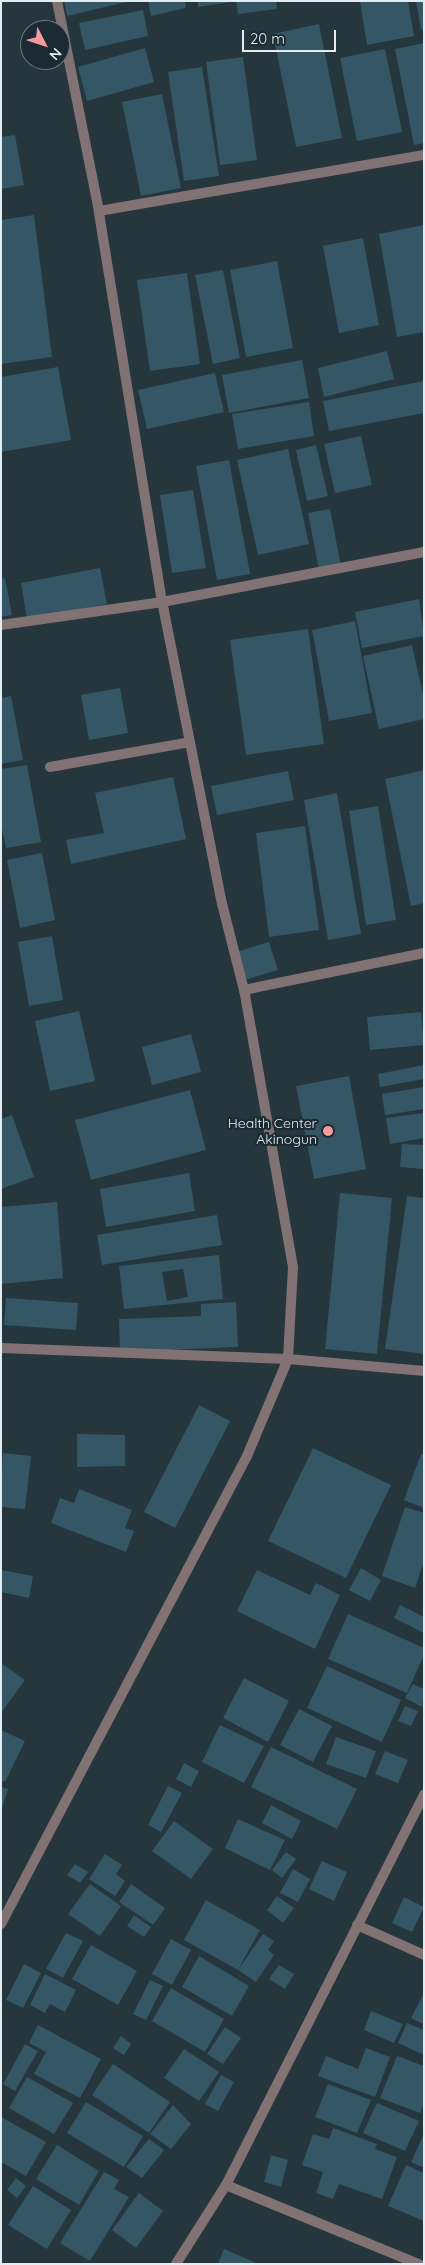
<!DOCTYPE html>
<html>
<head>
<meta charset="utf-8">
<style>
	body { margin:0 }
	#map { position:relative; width:425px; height:2265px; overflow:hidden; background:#26363d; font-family:Quicksand,sans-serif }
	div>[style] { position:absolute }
	.building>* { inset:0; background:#345665 }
	.street>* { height:10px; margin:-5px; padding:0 5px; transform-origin:5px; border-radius:5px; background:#837273 }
	.dots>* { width:14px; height:14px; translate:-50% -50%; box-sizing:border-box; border:2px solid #1c2b33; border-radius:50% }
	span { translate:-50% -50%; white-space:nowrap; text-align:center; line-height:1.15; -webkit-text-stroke:4.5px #1c2b33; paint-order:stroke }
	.poi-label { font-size:14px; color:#e3edf1 }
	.right { translate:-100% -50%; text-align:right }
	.frame { position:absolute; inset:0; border:2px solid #e3edf1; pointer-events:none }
	.north { position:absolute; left:20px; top:20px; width:50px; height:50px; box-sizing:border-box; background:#1c2b33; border:1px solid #6c797f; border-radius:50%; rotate:131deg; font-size:14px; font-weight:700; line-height:20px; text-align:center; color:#e3edf1 }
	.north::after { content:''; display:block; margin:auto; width:18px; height:22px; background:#f49b9f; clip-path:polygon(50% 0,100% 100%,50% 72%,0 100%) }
	.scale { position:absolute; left:242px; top:30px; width:94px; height:22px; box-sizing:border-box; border:2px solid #e3edf1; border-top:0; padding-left:6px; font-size:15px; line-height:18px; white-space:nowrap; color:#e3edf1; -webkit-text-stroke:4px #1c2b33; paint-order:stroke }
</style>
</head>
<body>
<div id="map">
	<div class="building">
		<div style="clip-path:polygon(64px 1px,126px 1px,126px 2px,67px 16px)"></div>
		<div style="clip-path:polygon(148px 1px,185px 1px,186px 8px,151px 16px)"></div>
		<div style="clip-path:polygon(198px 1px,231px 1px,231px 2px,198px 7px)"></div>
		<div style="clip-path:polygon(236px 1px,276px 1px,277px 9px,238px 14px)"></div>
		<div style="clip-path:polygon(360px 1px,408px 1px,414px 36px,367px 45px)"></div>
		<div style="clip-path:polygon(416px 1px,424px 1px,424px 29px,421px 30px)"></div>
		<div style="clip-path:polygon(143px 10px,148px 36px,85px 50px,79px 23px)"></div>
		<div style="clip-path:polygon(319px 24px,342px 138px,296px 147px,273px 34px)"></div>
		<div style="clip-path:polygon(424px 43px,424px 143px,414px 145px,395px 49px)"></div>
		<div style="clip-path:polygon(145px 48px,154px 82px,87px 101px,78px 67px)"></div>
		<div style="clip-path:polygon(385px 49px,402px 132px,357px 141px,340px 58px)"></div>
		<div style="clip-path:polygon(243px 57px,257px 160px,220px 165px,206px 62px)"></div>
		<div style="clip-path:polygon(202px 67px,219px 176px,184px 181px,168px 72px)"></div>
		<div style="clip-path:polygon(162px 94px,181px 188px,141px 196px,122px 102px)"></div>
		<div style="clip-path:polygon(15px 135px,24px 185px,1px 189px,1px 137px)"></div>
		<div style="clip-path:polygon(34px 215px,52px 357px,1px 364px,1px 220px)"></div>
		<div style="clip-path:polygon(424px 225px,424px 332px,397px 337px,379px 234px)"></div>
		<div style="clip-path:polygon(363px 238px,379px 325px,339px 333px,323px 246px)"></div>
		<div style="clip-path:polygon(277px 261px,293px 348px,246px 357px,230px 270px)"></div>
		<div style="clip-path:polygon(223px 270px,240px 358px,213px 364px,195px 275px)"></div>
		<div style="clip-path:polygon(187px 273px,200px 364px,150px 371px,137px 280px)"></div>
		<div style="clip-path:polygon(387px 351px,394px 379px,324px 397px,318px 368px)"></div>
		<div style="clip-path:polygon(302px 360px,309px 398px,229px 413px,222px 375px)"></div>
		<div style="clip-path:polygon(58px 367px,71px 440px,1px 452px,1px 377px)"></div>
		<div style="clip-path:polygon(215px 373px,224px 412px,147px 429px,138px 390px)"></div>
		<div style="clip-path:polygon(424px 381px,424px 413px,329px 431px,323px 401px)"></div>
		<div style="clip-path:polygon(309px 402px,314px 436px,238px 449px,232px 414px)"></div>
		<div style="clip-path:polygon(361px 436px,372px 485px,335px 493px,324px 444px)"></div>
		<div style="clip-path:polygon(316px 445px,328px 496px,307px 501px,296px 450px)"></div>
		<div style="clip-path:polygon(288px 449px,309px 544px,258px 555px,237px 460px)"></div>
		<div style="clip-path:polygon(229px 460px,250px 574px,217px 580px,196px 466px)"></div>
		<div style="clip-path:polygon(193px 490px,206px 568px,172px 573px,160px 495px)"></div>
		<div style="clip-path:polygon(330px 509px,341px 566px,319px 570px,308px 513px)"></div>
		<div style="clip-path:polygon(100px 568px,107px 604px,27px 619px,21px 583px)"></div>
		<div style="clip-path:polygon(5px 578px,12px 615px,1px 617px,1px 579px)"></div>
		<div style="clip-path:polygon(419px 599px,424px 636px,362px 648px,355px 612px)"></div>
		<div style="clip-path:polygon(355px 621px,372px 713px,329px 721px,312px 630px)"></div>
		<div style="clip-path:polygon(308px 629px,324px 744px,246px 755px,230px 640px)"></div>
		<div style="clip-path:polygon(412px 645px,424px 699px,424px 719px,379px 729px,363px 656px)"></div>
		<div style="clip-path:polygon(120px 688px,128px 733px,89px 740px,81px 695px)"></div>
		<div style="clip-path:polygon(11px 696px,23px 760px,1px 764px,1px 698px)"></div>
		<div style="clip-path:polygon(27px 765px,41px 842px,6px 848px,1px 824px,1px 769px)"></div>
		<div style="clip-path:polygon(424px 770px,424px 903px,411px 906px,385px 779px)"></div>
		<div style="clip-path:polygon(288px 771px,294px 800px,217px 815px,211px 786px)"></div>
		<div style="clip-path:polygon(173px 777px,186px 839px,71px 864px,66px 840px,104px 833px,95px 793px)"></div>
		<div style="clip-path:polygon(337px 793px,361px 934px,328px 940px,304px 800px)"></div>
		<div style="clip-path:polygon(378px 806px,396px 920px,366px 925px,349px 811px)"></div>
		<div style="clip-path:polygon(305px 826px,319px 930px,269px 937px,256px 833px)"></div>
		<div style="clip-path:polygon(42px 853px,55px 920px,20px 928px,7px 860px)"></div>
		<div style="clip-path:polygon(52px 936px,63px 1000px,29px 1006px,18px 942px)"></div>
		<div style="clip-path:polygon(269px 942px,278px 970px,244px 980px,236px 952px)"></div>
		<div style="clip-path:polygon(79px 1011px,95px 1081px,50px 1091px,35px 1021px)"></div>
		<div style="clip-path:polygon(421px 1012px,424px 1045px,370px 1050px,367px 1017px)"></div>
		<div style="clip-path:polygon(191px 1034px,201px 1072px,152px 1085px,142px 1047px)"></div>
		<div style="clip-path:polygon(424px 1065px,424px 1079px,380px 1087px,378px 1074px)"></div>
		<div style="clip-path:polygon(349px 1076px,366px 1169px,314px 1179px,296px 1086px)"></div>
		<div style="clip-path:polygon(424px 1087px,424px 1109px,385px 1115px,382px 1094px)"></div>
		<div style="clip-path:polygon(190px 1090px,206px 1150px,91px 1180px,75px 1120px)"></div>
		<div style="clip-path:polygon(424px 1113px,424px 1138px,390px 1144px,386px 1118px)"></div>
		<div style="clip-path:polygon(12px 1115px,34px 1177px,1px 1189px,1px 1119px)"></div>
		<div style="clip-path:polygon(402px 1144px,424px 1145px,424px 1169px,400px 1167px)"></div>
		<div style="clip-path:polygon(189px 1173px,195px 1211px,106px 1227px,100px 1189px)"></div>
		<div style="clip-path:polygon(340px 1193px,392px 1198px,377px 1354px,325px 1349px)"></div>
		<div style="clip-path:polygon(407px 1196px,424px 1198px,424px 1354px,385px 1349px)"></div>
		<div style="clip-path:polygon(57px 1202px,63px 1278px,1px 1284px,1px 1207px)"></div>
		<div style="clip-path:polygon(217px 1215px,222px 1245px,102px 1265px,97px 1235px)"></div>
		<div style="clip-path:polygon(evenodd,219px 1255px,223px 1299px,124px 1309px,119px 1266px,219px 1255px,183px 1269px,188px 1297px,167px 1301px,162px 1272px,183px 1269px)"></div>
		<div style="clip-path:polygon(6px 1298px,78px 1303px,76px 1330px,4px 1325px)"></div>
		<div style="clip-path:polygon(236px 1302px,238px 1347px,120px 1352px,119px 1319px,201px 1316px,201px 1304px)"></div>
		<div style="clip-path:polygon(199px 1405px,230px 1421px,175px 1528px,144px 1512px)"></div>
		<div style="clip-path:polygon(77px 1434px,125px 1435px,125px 1466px,77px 1467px)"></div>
		<div style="clip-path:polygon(313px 1448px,391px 1485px,346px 1578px,268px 1541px)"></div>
		<div style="clip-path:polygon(3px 1453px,31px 1456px,25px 1509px,1px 1507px)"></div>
		<div style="clip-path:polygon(421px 1454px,424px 1455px,424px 1508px,404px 1500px)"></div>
		<div style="clip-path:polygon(79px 1489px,132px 1510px,125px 1528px,134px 1531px,126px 1552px,51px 1523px,60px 1498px,74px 1503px)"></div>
		<div style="clip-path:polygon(405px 1507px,424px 1513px,424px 1561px,415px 1588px,382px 1576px)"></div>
		<div style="clip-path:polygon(361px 1568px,381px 1580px,370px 1601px,349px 1590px)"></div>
		<div style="clip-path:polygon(1px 1570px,33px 1576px,29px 1598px,1px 1592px)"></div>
		<div style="clip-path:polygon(257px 1570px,310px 1595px,316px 1583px,340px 1595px,315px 1649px,237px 1611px)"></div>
		<div style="clip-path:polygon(400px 1605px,424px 1617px,424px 1633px,394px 1618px)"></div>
		<div style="clip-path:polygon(348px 1614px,424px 1648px,424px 1655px,407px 1693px,328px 1659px)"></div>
		<div style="clip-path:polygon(1px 1663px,25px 1680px,1px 1713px)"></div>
		<div style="clip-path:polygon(327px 1666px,401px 1700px,382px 1742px,307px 1708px)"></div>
		<div style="clip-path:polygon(244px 1678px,289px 1701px,268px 1742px,223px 1718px)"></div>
		<div style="clip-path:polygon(413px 1684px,424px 1689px,422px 1707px,405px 1698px)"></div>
		<div style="clip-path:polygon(405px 1706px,418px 1711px,411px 1726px,398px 1721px)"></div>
		<div style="clip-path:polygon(299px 1709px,332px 1726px,313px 1762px,280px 1745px)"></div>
		<div style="clip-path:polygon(220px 1725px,264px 1746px,244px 1783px,202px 1762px)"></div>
		<div style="clip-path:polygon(1px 1730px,25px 1741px,5px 1782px,1px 1780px)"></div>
		<div style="clip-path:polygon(336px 1737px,376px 1751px,366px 1778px,326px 1764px)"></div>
		<div style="clip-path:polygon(271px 1747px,357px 1789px,337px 1829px,251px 1787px)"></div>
		<div style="clip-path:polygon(385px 1751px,408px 1760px,398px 1783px,375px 1774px)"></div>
		<div style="clip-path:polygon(184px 1763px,199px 1771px,191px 1787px,176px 1779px)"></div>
		<div style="clip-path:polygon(168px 1786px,182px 1793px,161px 1832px,148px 1825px)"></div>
		<div style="clip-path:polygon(1px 1787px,8px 1789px,2px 1808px,1px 1808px)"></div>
		<div style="clip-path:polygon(271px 1805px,301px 1821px,292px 1839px,262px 1823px)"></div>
		<div style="clip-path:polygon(238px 1819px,285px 1840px,270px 1870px,225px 1848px)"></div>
		<div style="clip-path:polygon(174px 1821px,213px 1849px,191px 1879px,152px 1851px)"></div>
		<div style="clip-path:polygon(286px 1852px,296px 1859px,282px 1878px,272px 1870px)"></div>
		<div style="clip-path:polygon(105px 1854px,122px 1865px,116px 1874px,125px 1881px,115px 1896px,89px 1879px)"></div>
		<div style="clip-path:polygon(322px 1861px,347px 1872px,334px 1901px,309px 1889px)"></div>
		<div style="clip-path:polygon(75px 1864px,88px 1872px,80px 1883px,67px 1875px)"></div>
		<div style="clip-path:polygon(293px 1869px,310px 1879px,298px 1902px,280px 1893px)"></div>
		<div style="clip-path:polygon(90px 1884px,121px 1906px,100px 1936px,68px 1914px)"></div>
		<div style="clip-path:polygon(131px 1884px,165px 1908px,153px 1925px,119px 1902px)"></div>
		<div style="clip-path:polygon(277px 1896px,294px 1908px,283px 1923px,267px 1910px)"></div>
		<div style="clip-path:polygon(404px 1897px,424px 1907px,412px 1932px,392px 1923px)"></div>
		<div style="clip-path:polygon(206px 1900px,260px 1930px,238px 1970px,184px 1940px)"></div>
		<div style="clip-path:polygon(134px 1915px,151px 1927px,144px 1937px,127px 1926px)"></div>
		<div style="clip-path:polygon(66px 1933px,83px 1941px,63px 1978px,46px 1969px)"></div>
		<div style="clip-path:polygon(263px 1934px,274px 1941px,268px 1950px,274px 1955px,256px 1982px,238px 1970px)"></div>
		<div style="clip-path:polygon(171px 1939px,191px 1950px,172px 1985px,152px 1974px)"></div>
		<div style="clip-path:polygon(91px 1945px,137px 1971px,118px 2005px,72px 1979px)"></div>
		<div style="clip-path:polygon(199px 1956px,249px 1986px,232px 2016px,182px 1987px)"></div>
		<div style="clip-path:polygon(24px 1964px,41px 1973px,23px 2008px,6px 2000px)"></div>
		<div style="clip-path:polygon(279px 1965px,294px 1974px,285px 1989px,269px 1979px)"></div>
		<div style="clip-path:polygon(45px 1974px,76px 1990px,65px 2012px,50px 2004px,45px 2013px,30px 2005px)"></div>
		<div style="clip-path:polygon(150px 1980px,163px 1986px,146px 2020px,133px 2014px)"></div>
		<div style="clip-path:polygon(171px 1988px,224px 2019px,205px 2052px,152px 2021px)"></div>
		<div style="clip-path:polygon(424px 1993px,424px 2022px,423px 2024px,411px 2018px)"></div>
		<div style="clip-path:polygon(371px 2011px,403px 2024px,394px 2043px,364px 2030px)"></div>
		<div style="clip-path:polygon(407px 2023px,424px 2030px,424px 2055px,398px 2043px)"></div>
		<div style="clip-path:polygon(38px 2025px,101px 2059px,80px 2098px,34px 2074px,46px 2052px,29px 2043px)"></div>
		<div style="clip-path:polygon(225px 2027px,241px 2038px,223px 2064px,207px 2054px)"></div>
		<div style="clip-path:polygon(121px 2036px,131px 2044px,124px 2055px,113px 2048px)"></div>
		<div style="clip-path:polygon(25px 2044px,38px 2051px,15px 2091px,3px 2084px)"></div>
		<div style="clip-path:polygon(366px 2048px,390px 2057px,375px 2097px,318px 2076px,326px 2056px,358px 2069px)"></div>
		<div style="clip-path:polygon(184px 2049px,219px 2072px,199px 2101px,164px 2078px)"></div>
		<div style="clip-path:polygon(397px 2056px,424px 2066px,424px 2103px,420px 2113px,380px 2098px)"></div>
		<div style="clip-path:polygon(113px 2064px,170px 2102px,149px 2133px,92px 2095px)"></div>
		<div style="clip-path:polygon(221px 2075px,234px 2082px,218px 2111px,205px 2104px)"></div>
		<div style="clip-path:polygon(27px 2077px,73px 2103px,54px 2134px,9px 2108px)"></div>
		<div style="clip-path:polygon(328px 2084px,371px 2100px,357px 2133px,315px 2117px)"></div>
		<div style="clip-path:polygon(86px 2102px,143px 2136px,124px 2167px,67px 2133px)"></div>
		<div style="clip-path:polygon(377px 2103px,419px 2121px,405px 2151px,363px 2133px)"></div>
		<div style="clip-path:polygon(173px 2105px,191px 2124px,171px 2149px,150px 2134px)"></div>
		<div style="clip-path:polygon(1px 2117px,46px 2142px,26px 2176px,1px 2162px)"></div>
		<div style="clip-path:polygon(333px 2128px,377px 2144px,375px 2149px,397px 2157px,382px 2199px,339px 2184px,333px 2199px,316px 2193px,323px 2172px,302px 2165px,313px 2134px,329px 2139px)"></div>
		<div style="clip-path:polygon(424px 2134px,424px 2168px,411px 2162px)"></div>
		<div style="clip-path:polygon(149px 2139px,164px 2150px,142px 2178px,126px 2167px)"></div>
		<div style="clip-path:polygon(57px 2145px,99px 2171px,79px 2205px,36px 2179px)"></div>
		<div style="clip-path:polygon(271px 2155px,288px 2160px,281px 2187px,264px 2182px)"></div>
		<div style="clip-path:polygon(406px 2165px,424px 2173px,424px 2221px,388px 2206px)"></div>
		<div style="clip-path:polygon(104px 2172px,119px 2180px,114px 2189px,129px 2197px,90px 2261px,60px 2243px)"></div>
		<div style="clip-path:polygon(16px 2178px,26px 2186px,17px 2198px,7px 2190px)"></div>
		<div style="clip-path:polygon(33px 2186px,71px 2210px,47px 2249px,8px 2225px)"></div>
		<div style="clip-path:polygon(139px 2193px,163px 2211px,136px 2248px,112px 2230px)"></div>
		<div style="clip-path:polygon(224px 2249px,258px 2264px,218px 2264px)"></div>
	</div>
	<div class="street">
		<div style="left:99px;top:211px;width:330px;rotate:-9.8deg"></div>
		<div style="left:1px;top:625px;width:163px;rotate:-8.1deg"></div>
		<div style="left:162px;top:602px;width:267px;rotate:-10.8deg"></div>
		<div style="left:50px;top:767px;width:142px;rotate:-10.1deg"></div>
		<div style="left:244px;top:990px;width:184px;rotate:-11.6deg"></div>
		<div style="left:1px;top:1348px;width:287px;rotate:2.2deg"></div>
		<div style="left:288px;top:1359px;width:137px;rotate:5deg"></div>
		<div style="left:1px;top:1924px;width:529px;rotate:-62.27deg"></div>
		<div style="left:247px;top:1456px;width:105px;rotate:-67.1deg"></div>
		<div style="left:288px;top:1359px;width:92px;rotate:-86.9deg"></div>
		<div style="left:293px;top:1267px;width:281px;rotate:-100deg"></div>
		<div style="left:244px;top:990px;width:89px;rotate:-104.3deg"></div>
		<div style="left:222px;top:904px;width:308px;rotate:-101.2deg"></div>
		<div style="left:162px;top:602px;width:396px;rotate:-99.2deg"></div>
		<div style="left:99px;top:211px;width:214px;rotate:-101.3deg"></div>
		<div style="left:357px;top:1925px;width:73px;rotate:24.1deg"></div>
		<div style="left:226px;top:2185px;width:209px;rotate:22.3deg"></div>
		<div style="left:176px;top:2264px;width:93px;rotate:-57.7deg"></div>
		<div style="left:226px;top:2185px;width:438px;rotate:-63.1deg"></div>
	</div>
	<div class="dots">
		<div style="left:328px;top:1131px;background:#f49b9f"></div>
	</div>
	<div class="poi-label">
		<span class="right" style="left:317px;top:1131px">Health Center<br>Akinogun</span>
	</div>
	<div class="frame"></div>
	<div class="north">N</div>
	<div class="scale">20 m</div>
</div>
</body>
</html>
